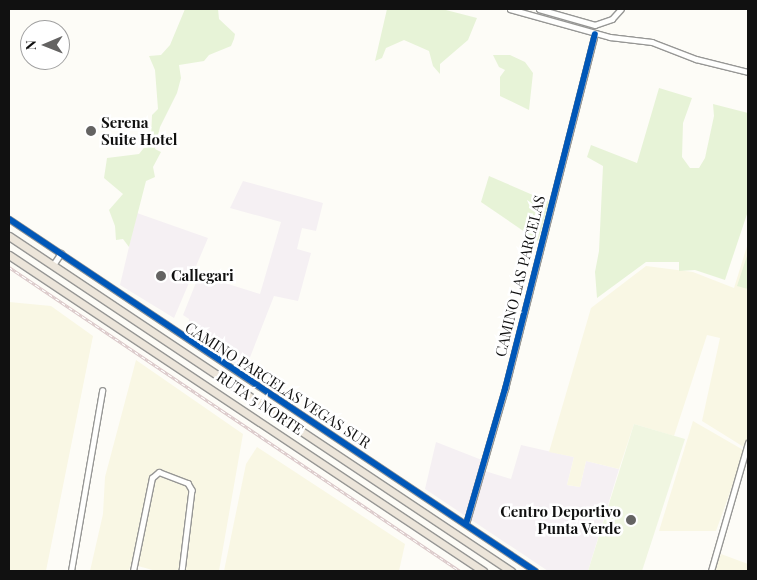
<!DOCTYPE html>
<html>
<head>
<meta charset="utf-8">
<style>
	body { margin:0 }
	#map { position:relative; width:757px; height:580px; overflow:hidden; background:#fdfcf7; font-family:"Playfair Display",serif }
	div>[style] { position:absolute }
	.industrial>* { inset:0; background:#f5f0f3 }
	.farmland>* { inset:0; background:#f9f7e4 }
	.green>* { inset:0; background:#e7f3d7 }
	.pitch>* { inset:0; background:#f0f6e1 }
	.roads { filter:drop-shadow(1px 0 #979795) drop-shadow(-1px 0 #979795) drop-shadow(0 1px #979795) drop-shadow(0 -1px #979795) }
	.minor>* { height:4.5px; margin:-2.25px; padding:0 2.25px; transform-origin:2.25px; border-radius:2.25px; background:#fffffe }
	.tertiary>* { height:5px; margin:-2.5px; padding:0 2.5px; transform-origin:2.5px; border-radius:2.5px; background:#fffffe }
	.trunk>* { height:7px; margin:-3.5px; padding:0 3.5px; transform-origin:3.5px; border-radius:3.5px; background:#ece5da }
	.rail>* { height:3px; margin-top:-1.5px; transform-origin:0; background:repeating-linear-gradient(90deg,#fff 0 4px,#d9c6c7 0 8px); box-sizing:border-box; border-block:1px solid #d9c6c7 }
	.cycleway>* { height:6px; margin:-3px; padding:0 3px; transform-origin:3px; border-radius:3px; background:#0057b8 }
	.dots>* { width:14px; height:14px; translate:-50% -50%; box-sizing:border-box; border:2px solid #fff; border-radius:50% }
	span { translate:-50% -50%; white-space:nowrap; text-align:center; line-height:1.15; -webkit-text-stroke:5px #fff; paint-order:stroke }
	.poi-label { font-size:15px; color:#111; font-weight:700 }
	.left { translate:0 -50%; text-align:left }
	.right { translate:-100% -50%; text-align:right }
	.street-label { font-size:15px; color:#111 }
	.frame { position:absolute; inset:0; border:10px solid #111; pointer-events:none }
	.north { position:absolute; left:20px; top:20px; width:50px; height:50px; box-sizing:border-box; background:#fff; border:1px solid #a0a0a0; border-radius:50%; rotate:269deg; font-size:14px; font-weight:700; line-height:20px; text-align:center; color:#111 }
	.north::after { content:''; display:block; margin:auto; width:18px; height:22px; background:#646362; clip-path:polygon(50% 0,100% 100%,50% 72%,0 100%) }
</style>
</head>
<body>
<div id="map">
	<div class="industrial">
		<div style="clip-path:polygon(243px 181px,323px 203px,316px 231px,302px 228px,297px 249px,311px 253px,298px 301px,274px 296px,245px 370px,190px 334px,189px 319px,183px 315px,199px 275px,260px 294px,281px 222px,230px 208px)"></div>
		<div style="clip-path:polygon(137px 213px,208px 238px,174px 318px,120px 285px)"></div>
		<div style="clip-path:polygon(436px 442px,487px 462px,485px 471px,511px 479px,521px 445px,574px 457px,567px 485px,580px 487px,586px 461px,619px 469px,588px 571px,548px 571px,425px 489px)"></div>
	</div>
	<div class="farmland">
		<div style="clip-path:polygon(748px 243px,747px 449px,702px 421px,720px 338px,707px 335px,674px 436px,634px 424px,619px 469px,586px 461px,580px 487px,567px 485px,574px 457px,549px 452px,591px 308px,646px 266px,693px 272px,734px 288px)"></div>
		<div style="clip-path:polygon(9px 302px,51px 306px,93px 336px,46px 571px,9px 571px)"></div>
		<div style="clip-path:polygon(136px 360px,243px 434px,219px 571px,156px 571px,131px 564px,129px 571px,90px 571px,103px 514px,105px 477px)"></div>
		<div style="clip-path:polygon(693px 421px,745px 451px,716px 531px,659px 531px)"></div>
		<div style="clip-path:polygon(257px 447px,405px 544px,399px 571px,224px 571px,246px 464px)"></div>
		<div style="clip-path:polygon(721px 554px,748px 564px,748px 571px,714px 571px)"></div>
	</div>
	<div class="green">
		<div style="clip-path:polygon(185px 9px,218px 9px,219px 19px,235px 34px,234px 39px,231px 46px,209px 55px,204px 61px,179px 65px,181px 78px,177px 93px,160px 127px,155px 149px,161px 152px,153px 167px,155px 177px,146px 181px,129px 247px,123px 239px,116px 240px,115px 226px,109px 210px,123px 194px,104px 178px,107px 158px,139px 154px,151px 139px,152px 115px,158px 109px,155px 70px,149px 56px,161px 55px,170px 45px)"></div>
		<div style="clip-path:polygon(387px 9px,442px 9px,477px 18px,468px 40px,440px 64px,440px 74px,433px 66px,429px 51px,404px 40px,386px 48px,382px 58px,375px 61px)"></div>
		<div style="clip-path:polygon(493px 55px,510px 55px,525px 62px,533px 73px,529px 110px,500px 96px,500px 77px,505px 70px,499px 67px)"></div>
		<div style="clip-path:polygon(659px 88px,692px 98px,683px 123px,682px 157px,690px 168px,699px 168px,705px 158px,714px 116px,713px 104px,748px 113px,748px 211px,725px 280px,695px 270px,679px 271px,679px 262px,646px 262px,597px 298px,595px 272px,599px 251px,603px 166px,587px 157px,591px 145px,637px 163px)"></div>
		<div style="clip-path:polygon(489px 176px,549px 202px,538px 241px,481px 202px)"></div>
		<div style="clip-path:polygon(748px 253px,748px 289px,737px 286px)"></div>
	</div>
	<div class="pitch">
		<div style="clip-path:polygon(634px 424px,685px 439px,642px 571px,588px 571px)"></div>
	</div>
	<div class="roads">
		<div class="minor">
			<div style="left:510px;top:9px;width:104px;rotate:15.6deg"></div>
			<div style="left:610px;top:37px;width:42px;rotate:6.8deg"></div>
			<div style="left:652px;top:42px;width:47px;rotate:21.1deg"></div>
			<div style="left:696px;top:59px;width:54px;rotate:14deg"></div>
			<div style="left:539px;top:9px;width:58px;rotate:15.9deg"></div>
			<div style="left:595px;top:25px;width:18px;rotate:-19deg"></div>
			<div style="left:612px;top:19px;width:13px;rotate:-48deg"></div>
			<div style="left:53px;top:265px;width:14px;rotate:-56deg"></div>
			<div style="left:466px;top:524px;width:141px;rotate:-73.9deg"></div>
			<div style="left:505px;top:389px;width:366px;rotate:-75.8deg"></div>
			<div style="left:71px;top:571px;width:183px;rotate:-80.2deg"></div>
			<div style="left:133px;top:571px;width:95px;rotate:-78.5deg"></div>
			<div style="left:152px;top:478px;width:9px;rotate:-41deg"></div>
			<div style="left:159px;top:472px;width:31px;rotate:21deg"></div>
			<div style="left:188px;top:483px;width:8px;rotate:60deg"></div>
			<div style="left:192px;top:490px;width:82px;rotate:97deg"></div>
			<div style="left:711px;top:571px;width:133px;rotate:-73.9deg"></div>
		</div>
		<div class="tertiary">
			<div style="left:9px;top:219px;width:633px;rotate:33.79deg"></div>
		</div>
		<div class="trunk">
			<div style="left:9px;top:236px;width:604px;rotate:33.72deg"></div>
			<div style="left:9px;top:255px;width:570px;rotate:33.69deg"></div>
		</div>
	</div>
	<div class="rail">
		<div style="left:9px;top:267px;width:544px;rotate:33.98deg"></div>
	</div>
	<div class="cycleway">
		<div style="left:9px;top:219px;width:633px;rotate:33.79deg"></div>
		<div style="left:466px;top:524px;width:141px;rotate:-73.9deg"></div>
		<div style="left:505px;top:389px;width:366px;rotate:-75.8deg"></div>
	</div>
	<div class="dots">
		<div style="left:91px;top:131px;background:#646362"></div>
		<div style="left:161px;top:276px;background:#646362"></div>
		<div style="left:631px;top:520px;background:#646362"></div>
	</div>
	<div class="poi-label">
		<span class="left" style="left:101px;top:131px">Serena<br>Suite Hotel</span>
		<span class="left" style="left:171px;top:276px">Callegari</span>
		<span class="right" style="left:621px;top:520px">Centro Deportivo<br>Punta Verde</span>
	</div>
	<div class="street-label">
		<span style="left:520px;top:276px;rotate:-76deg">CAMINO LAS PARCELAS</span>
		<span style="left:278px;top:385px;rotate:33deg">CAMINO PARCELAS VEGAS SUR</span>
		<span style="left:260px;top:403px;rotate:34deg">RUTA 5 NORTE</span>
	</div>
	<div class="frame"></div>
	<div class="north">N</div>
</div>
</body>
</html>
